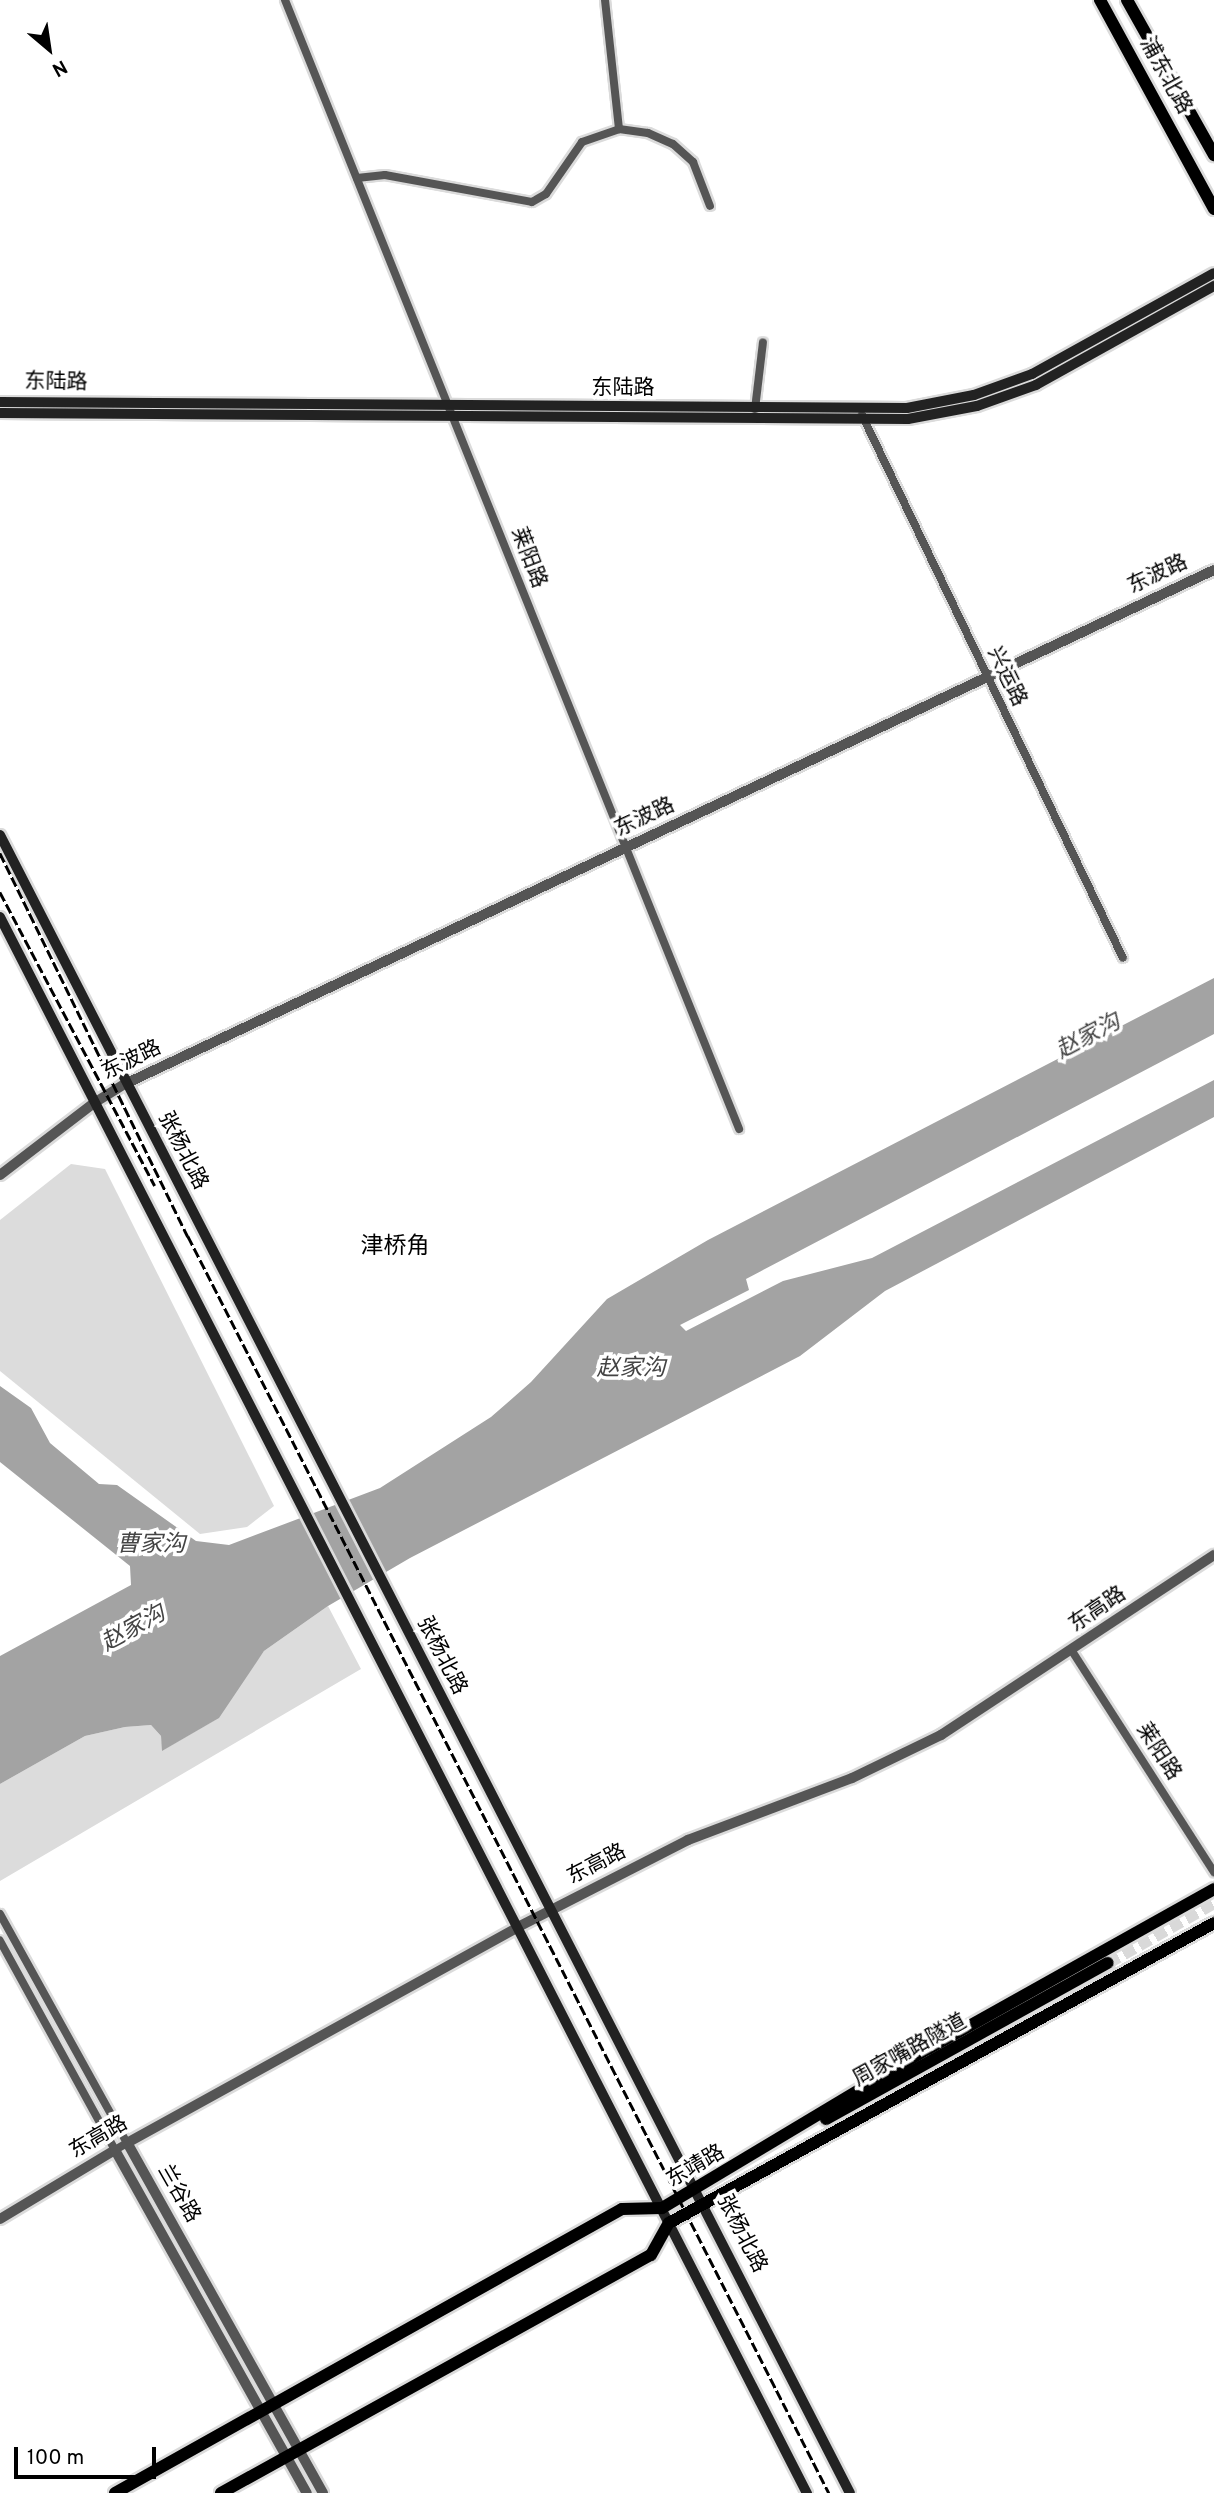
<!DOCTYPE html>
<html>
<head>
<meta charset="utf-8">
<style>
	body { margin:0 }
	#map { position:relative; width:1214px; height:2493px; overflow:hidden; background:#fff; font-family:Overpass,"Noto Sans SC",sans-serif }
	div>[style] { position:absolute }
	.green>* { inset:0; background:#dcdcdc }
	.water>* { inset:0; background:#a3a3a3 }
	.primary-tunnel>* { height:12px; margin-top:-6px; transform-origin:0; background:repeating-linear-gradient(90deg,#d9d9d9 0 12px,transparent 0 18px) }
	.roads { filter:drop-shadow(2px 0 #dbdbdb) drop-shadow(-2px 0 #dbdbdb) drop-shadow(0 2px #dbdbdb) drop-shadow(0 -2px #dbdbdb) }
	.minor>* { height:8px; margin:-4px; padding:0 4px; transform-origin:4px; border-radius:4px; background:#555 }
	.tertiary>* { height:10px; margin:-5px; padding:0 5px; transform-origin:5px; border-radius:5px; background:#555 }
	.secondary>* { height:10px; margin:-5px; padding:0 5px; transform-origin:5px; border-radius:5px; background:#222 }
	.primary>* { height:12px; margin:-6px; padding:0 6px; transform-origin:6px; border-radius:6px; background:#000 }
	.rail>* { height:2.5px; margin-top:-1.25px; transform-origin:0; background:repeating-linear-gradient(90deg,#000 0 10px,transparent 0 13.5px) }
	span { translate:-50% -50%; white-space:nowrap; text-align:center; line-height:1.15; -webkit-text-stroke:7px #fff; paint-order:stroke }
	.street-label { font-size:21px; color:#000 }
	.water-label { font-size:23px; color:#444; font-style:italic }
	.neighbourhood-label { font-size:23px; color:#000 }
	.north { position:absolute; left:14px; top:14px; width:70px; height:70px; -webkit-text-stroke:5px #fff; paint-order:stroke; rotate:151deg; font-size:19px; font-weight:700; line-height:28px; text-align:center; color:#000 }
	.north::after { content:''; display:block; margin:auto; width:24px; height:32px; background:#000; clip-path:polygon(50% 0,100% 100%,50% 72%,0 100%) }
	.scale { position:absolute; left:14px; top:2447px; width:142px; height:32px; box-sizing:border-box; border:4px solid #000; border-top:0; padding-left:9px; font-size:21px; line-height:24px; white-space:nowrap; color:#000; -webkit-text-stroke:5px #fff; paint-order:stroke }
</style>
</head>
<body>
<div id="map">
	<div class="green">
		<div style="clip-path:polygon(71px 1164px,105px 1169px,274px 1506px,247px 1527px,200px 1534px,0 1371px,0 1220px)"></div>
		<div style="clip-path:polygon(328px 1606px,361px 1669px,0 1881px,0 1784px,85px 1736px,125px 1727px,151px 1725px,161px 1736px,163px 1750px,215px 1720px,264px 1651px)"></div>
	</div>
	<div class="water">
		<div style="clip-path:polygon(1214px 978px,1214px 1034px,746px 1279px,749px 1290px,680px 1325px,686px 1331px,783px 1281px,872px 1258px,1214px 1080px,1214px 1117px,885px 1291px,800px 1356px,410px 1558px,328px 1606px,264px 1651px,219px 1718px,162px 1751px,161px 1736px,151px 1725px,125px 1727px,85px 1736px,0 1784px,0 1656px,131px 1585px,130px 1566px,0 1462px,0 1386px,31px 1408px,50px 1443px,99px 1484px,117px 1485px,196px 1541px,229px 1545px,380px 1488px,491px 1417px,531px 1382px,607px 1299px,708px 1240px)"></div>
	</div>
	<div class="primary-tunnel">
		<div style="left:1108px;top:1963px;width:122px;rotate:-29.5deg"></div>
	</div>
	<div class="roads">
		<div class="minor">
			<div style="left:285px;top:0;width:1217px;rotate:68.09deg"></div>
			<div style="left:605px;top:0;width:130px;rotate:83.8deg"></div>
			<div style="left:357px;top:178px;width:28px;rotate:-6deg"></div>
			<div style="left:385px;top:175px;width:149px;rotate:10.4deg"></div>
			<div style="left:532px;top:202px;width:16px;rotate:-30deg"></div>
			<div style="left:546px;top:194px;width:63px;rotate:-55.3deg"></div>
			<div style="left:582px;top:142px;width:39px;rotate:-19deg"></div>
			<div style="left:619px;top:129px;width:29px;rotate:8deg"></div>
			<div style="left:648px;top:133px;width:27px;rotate:24deg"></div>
			<div style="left:673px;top:144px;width:27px;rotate:42deg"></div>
			<div style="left:693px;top:162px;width:47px;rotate:68.9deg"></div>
			<div style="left:755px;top:409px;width:67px;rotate:-83.2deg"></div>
			<div style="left:862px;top:415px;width:602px;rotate:64.33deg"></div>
			<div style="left:1072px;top:1651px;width:263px;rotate:57.3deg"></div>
			<div style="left:0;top:1914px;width:262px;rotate:61deg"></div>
			<div style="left:127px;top:2143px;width:14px;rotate:150deg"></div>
			<div style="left:115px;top:2150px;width:239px;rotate:-118.8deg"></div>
		</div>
		<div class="tertiary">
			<div style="left:0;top:1175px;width:118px;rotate:-37.5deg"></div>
			<div style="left:94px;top:1103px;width:36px;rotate:-32deg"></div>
			<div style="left:125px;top:1084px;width:1204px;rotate:-25.27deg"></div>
			<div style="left:0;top:2219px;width:134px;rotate:-31deg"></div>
			<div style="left:115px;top:2150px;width:393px;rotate:60.8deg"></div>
			<div style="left:323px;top:2493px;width:401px;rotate:-119.2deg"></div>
			<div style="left:127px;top:2143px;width:447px;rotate:-28.9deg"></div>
			<div style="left:518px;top:1927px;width:191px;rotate:-27.1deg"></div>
			<div style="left:688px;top:1840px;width:175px;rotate:-20.7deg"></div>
			<div style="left:852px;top:1778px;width:99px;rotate:-25.8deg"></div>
			<div style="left:941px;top:1735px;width:327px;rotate:-33.4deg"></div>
		</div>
		<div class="secondary">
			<div style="left:0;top:402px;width:907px;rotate:0.38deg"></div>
			<div style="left:907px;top:408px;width:68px;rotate:-11deg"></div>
			<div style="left:974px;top:395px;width:62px;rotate:-19.9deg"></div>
			<div style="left:1032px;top:374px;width:208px;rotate:-29deg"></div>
			<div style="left:0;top:413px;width:908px;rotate:0.38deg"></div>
			<div style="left:908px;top:419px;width:70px;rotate:-10.7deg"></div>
			<div style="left:977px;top:406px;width:63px;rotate:-19.6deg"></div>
			<div style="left:1036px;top:385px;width:204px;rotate:-29.1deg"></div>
			<div style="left:0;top:835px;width:1863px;rotate:62.86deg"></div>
			<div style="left:0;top:917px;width:1771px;rotate:62.89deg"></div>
		</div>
		<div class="primary">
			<div style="left:1100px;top:0;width:238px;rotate:61.4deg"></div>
			<div style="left:1127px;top:0;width:178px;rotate:60.7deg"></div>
			<div style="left:826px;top:2119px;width:322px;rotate:-29deg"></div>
			<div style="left:115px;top:2493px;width:581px;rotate:-29.26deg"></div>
			<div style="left:622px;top:2209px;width:40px;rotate:-1.4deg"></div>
			<div style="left:662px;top:2208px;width:310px;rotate:-30.9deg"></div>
			<div style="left:928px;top:2049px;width:328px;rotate:-29.2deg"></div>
			<div style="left:221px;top:2493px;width:491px;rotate:-29deg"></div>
			<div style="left:651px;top:2255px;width:37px;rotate:-61deg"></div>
			<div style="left:669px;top:2223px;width:622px;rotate:-28.83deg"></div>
		</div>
	</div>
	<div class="rail">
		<div style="left:0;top:853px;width:427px;rotate:63.9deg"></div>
		<div style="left:188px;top:1236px;width:1411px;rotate:62.98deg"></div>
		<div style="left:0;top:892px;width:332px;rotate:62.2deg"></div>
	</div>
	<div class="street-label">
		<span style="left:1165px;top:76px;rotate:61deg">浦东北路</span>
		<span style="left:56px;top:383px;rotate:1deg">东陆路</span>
		<span style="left:623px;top:389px">东陆路</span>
		<span style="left:528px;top:558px;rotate:69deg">莱阳路</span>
		<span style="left:1158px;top:575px;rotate:-25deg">东波路</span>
		<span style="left:1006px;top:677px;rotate:64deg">兴运路</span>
		<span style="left:645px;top:818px;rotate:-25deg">东波路</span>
		<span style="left:132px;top:1061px;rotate:-26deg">东波路</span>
		<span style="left:182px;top:1151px;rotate:63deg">张杨北路</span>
		<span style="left:1098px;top:1610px;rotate:-34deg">东高路</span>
		<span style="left:441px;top:1656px;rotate:63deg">张杨北路</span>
		<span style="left:1158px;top:1752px;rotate:57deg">莱阳路</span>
		<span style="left:597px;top:1865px;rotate:-27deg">东高路</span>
		<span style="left:910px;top:2051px;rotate:-29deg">周家嘴路隧道</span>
		<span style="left:99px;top:2138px;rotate:-30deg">东高路</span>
		<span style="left:696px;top:2167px;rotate:-30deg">东靖路</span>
		<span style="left:178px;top:2194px;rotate:60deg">兰谷路</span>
		<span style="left:741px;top:2234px;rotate:63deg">张杨北路</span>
	</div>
	<div class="water-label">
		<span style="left:1089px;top:1038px;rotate:-28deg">赵家沟</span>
		<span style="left:631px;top:1370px">赵家沟</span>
		<span style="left:151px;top:1546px">曹家沟</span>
		<span style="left:134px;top:1630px;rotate:-29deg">赵家沟</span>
	</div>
	<div class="neighbourhood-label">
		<span style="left:395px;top:1248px">津桥角</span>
	</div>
	<div class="north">N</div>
	<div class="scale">100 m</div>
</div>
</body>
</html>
